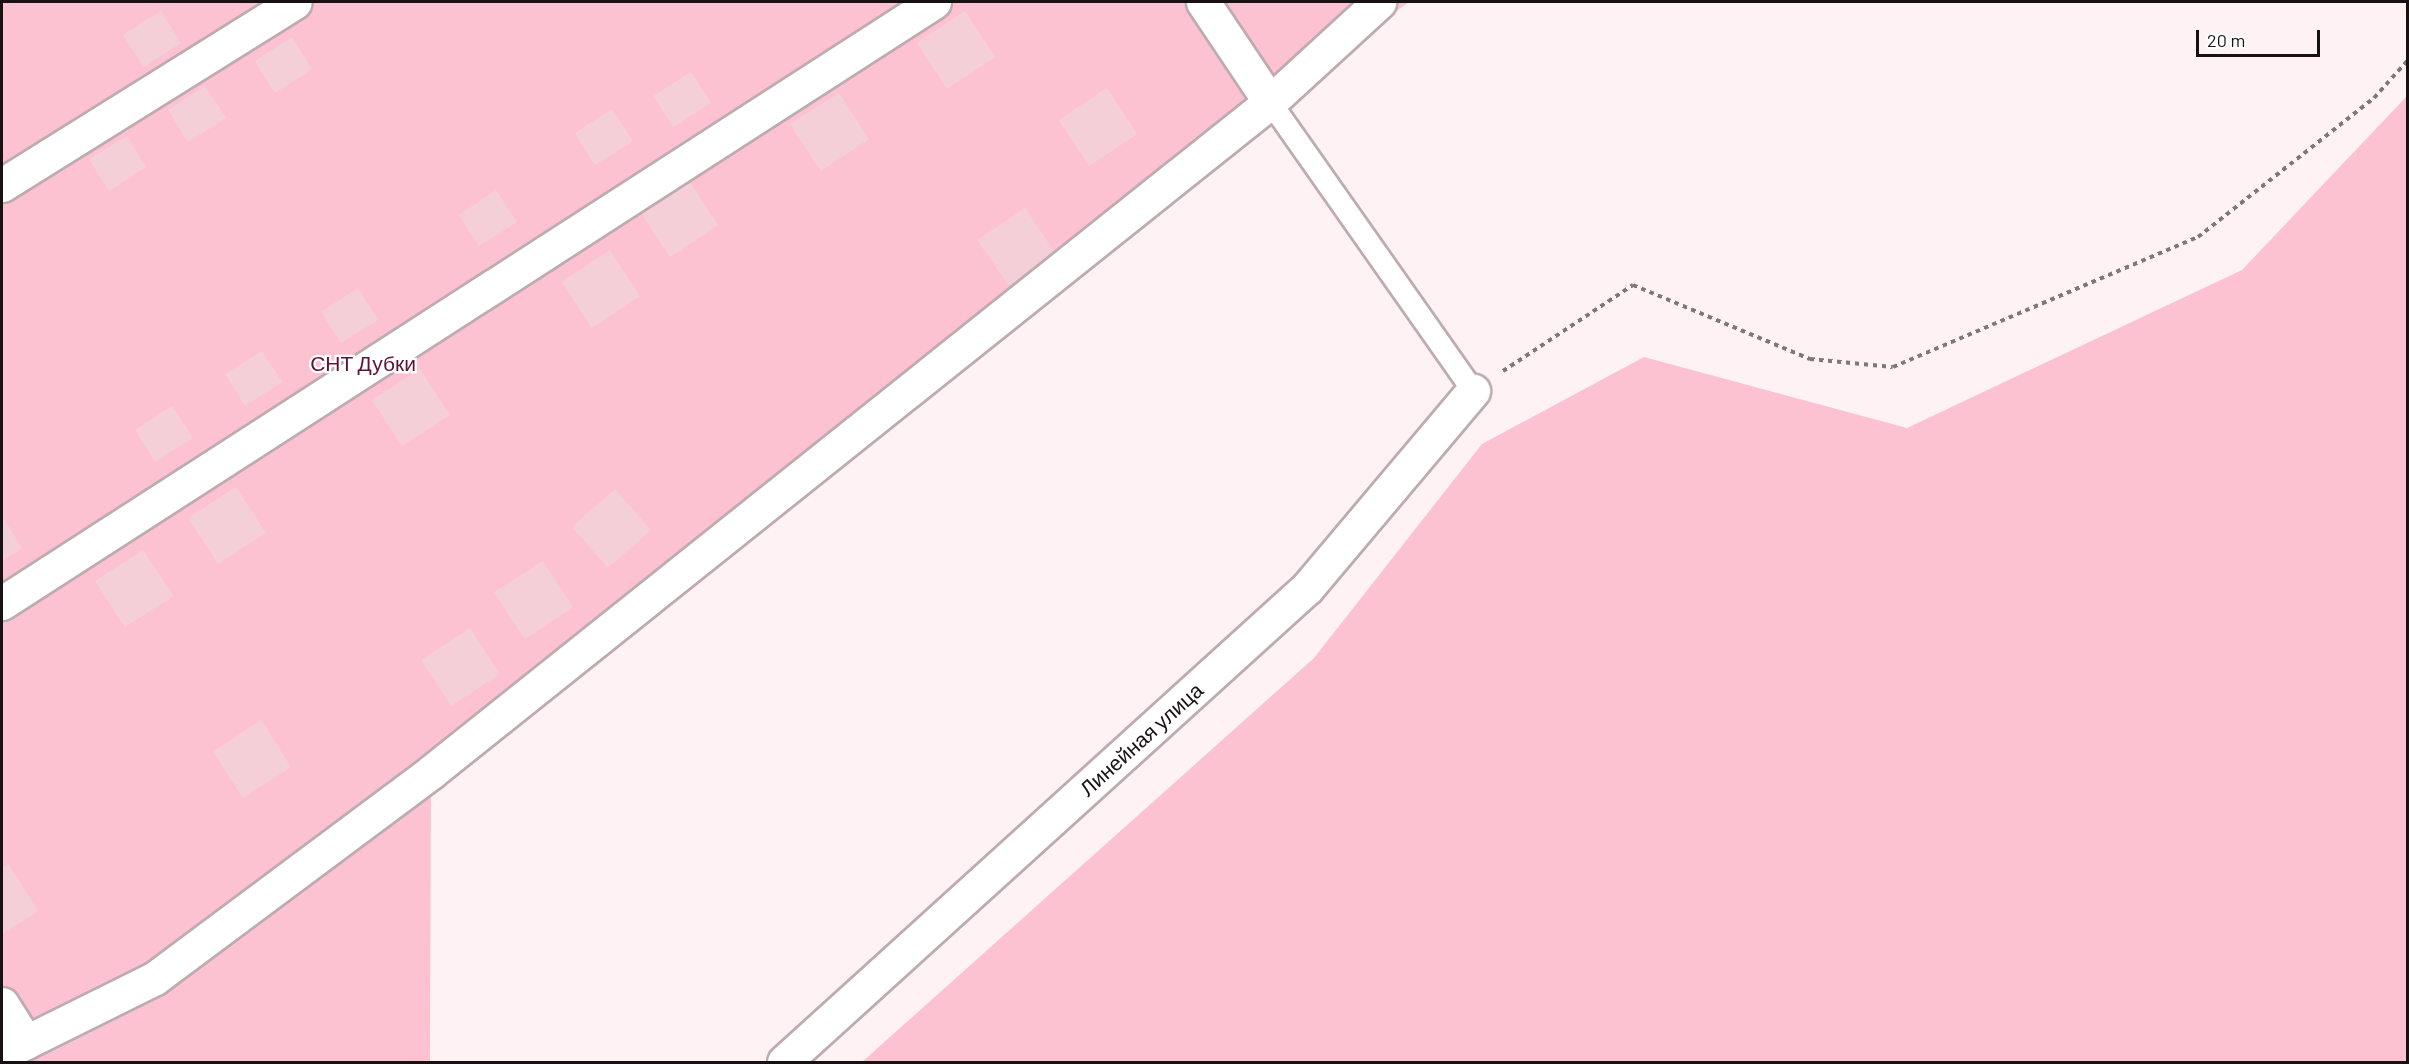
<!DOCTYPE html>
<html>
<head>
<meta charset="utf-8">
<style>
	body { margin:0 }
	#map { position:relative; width:2409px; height:1064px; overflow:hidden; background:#fef2f5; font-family:Barlow,sans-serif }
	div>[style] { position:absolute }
	.green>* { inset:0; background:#fdc2d2 }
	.building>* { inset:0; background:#f4cfd8 }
	.path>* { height:4px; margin-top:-2px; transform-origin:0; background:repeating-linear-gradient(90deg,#807779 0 4.5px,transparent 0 9px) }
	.roads { filter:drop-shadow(2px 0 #beabb0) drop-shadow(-2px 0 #beabb0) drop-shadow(0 2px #beabb0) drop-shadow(0 -2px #beabb0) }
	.lane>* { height:21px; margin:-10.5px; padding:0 10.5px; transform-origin:10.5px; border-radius:10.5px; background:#fff }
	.street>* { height:33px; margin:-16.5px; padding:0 16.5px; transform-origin:16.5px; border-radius:16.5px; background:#fff }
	span { translate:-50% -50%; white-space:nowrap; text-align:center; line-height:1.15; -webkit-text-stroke:4.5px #fff; paint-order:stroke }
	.park-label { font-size:21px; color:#5f1432 }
	.street-label { font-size:21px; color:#181113 }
	.frame { position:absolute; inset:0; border:3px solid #181113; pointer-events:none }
	.scale { position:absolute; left:2196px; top:30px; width:124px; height:27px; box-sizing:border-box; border:3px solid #181113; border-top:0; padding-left:8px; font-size:18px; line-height:21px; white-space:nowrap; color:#181113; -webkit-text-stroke:4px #fff; paint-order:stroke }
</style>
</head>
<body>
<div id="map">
	<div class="green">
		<div style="clip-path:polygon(2px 2px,1409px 2px,1270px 102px,431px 772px,430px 1062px,2px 1062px)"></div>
		<div style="clip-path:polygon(2407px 96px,2407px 1062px,862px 1062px,1314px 658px,1482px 444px,1644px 357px,1907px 428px,2242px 270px)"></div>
	</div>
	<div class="building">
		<div style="clip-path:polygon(161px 11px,181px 43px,144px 67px,123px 35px)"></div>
		<div style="clip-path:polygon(965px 11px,995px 57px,947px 89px,917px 43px)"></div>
		<div style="clip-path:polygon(292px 37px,312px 69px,275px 93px,255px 61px)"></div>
		<div style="clip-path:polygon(691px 72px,711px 103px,673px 127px,653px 96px)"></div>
		<div style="clip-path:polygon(205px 86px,226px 118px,188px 142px,168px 110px)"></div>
		<div style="clip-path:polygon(1107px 88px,1137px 134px,1089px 166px,1059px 120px)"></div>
		<div style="clip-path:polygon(839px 93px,869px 139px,821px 171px,790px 124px)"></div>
		<div style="clip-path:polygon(612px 109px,633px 141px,595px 165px,575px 133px)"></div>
		<div style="clip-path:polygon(127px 136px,146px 167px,109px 191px,89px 159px)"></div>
		<div style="clip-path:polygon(688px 179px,718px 225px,670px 257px,640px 211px)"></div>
		<div style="clip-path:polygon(496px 190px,517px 222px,479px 246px,459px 215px)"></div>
		<div style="clip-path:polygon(1025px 208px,1056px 254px,1009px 286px,977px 240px)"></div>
		<div style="clip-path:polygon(610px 250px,640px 296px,592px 328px,562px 282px)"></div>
		<div style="clip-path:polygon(358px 288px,378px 320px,341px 343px,321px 312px)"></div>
		<div style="clip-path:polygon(262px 351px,282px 382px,245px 406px,225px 374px)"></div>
		<div style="clip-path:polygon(420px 369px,450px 415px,402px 446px,372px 400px)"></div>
		<div style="clip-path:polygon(172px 406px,193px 438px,155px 462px,135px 430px)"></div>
		<div style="clip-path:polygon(236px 487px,266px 533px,218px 564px,188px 518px)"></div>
		<div style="clip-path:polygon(615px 489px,651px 530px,608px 568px,572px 527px)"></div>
		<div style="clip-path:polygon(2px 516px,22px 548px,2px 561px)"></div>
		<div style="clip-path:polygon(143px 550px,174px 596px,125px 627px,95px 581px)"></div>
		<div style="clip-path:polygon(543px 561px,573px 607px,525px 639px,494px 592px)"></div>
		<div style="clip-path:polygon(470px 628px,500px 674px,451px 706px,421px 660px)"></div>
		<div style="clip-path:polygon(261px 720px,291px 767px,243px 798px,213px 752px)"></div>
		<div style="clip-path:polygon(8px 864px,38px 911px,2px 934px,2px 868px)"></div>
	</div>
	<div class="path">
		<div style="left:1503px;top:371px;width:156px;rotate:-33.5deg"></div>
		<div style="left:1633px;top:285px;width:192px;rotate:22.7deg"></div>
		<div style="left:1810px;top:359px;width:83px;rotate:5.5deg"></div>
		<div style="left:1893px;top:367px;width:332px;rotate:-23.1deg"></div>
		<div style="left:2198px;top:237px;width:224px;rotate:-38.3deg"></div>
		<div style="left:2374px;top:98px;width:51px;rotate:-48.2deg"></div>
	</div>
	<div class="roads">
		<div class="lane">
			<div style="left:1270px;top:102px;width:353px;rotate:54.9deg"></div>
		</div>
		<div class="street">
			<div style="left:1203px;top:2px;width:120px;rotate:56.2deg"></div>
			<div style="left:2px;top:185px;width:345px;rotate:-32deg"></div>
			<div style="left:2px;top:603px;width:1109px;rotate:-32.82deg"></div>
			<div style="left:2px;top:1004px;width:45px;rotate:57.7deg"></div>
			<div style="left:2px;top:1054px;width:171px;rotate:-26.4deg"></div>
			<div style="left:155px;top:978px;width:344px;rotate:-36.7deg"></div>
			<div style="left:431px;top:772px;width:1074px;rotate:-38.61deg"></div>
			<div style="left:1270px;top:102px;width:148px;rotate:-42.5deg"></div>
			<div style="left:784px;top:1062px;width:706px;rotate:-42.19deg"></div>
			<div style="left:1307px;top:588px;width:258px;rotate:-49.9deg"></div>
		</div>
	</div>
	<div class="park-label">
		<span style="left:363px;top:363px">СНТ Дубки</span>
	</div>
	<div class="street-label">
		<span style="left:1141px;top:739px;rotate:-42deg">Линейная улица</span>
	</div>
	<div class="frame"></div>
	<div class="scale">20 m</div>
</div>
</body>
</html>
